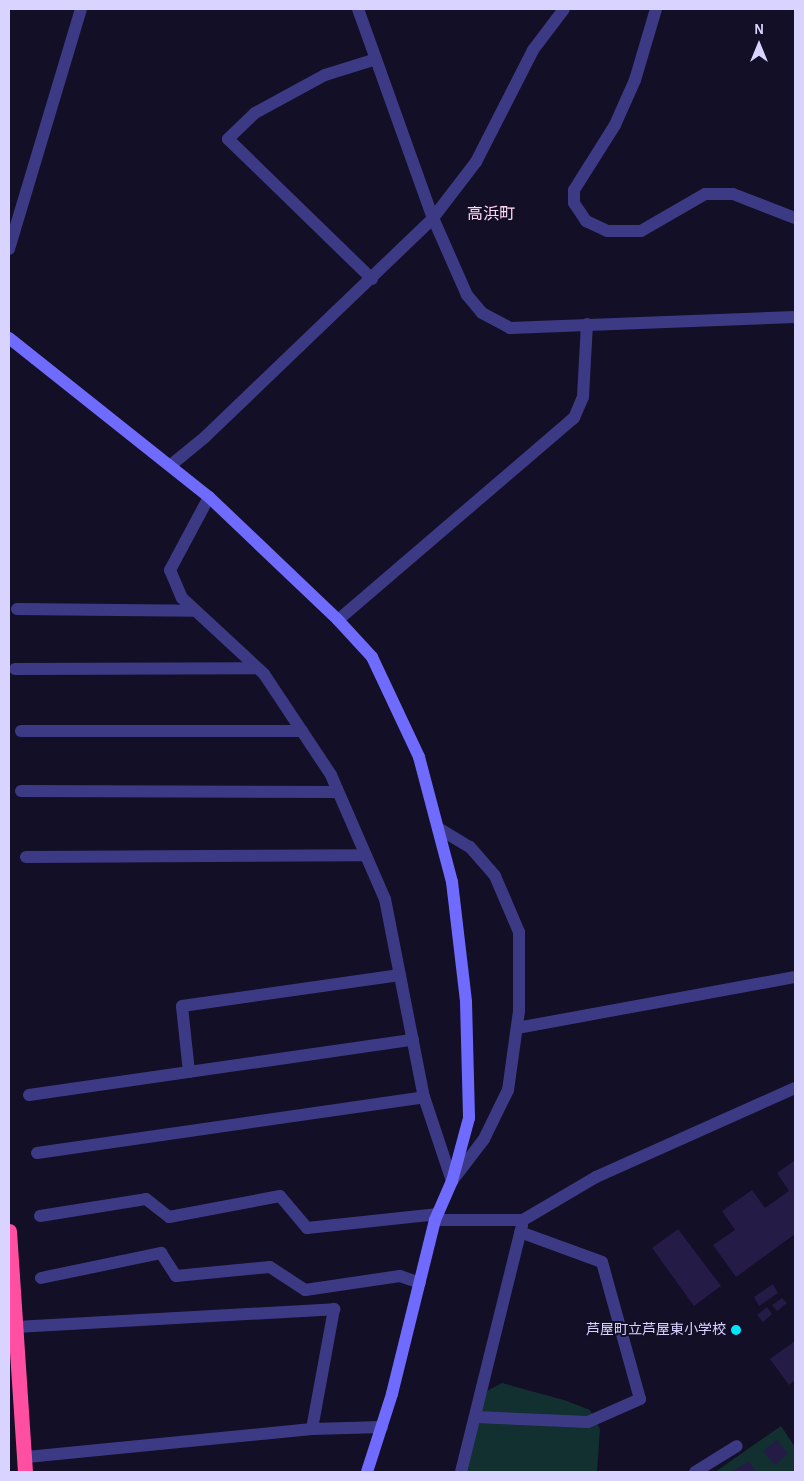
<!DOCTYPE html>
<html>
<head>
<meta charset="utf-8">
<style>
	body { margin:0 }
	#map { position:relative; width:804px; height:1481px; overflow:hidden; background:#130f26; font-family:"Alegreya Sans","Noto Sans JP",sans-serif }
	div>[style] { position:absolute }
	.green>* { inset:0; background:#12302f }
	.building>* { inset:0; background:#241b47 }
	.street>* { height:12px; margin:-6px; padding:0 6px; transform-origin:6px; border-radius:6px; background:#3d3a85 }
	.secondary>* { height:12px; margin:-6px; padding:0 6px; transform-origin:6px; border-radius:6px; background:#6f6bff }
	.highway>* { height:15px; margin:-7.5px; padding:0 7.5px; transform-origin:7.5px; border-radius:7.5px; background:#ff4fa3 }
	.dots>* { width:14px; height:14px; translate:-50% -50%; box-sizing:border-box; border:2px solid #130f26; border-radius:50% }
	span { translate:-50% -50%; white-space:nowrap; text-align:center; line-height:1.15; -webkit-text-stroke:4px #130f26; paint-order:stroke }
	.poi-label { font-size:14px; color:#d9d4ff }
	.right { translate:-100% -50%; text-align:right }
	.quarter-label { font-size:16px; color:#ffd6f0 }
	.frame { position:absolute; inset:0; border:10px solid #d9d4ff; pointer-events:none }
	.north { position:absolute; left:734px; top:20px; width:50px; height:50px; -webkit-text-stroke:4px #130f26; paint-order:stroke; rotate:0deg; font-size:14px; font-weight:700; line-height:20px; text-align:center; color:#d9d4ff }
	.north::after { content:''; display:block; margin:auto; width:18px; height:22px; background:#d9d4ff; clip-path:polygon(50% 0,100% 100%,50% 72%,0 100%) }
</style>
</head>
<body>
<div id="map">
	<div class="green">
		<div style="clip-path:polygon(502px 1383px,564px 1400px,590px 1410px,600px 1429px,597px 1472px,461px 1472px,487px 1391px)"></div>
		<div style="clip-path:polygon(781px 1426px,795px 1447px,795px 1472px,715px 1472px)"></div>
	</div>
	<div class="building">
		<div style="clip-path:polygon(795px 1160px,795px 1234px,736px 1277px,713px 1245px,735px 1230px,722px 1211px,752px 1190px,765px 1208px,789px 1191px,777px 1173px)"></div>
		<div style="clip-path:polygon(678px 1229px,721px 1286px,694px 1306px,652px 1248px)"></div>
		<div style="clip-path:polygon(773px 1284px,778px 1293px,759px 1306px,754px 1297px)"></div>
		<div style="clip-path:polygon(782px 1298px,787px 1303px,777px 1311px,772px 1305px)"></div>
		<div style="clip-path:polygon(767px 1307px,772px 1314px,763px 1322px,757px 1315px)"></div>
		<div style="clip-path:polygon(795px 1341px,795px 1380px,789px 1385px,770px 1359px)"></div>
		<div style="clip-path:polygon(777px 1440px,788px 1454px,775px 1465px,763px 1451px)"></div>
		<div style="clip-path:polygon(749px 1461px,756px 1472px,732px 1472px)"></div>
	</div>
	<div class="street">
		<div style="left:358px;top:9px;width:222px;rotate:70.3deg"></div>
		<div style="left:433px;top:218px;width:84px;rotate:66.2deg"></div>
		<div style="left:467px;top:295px;width:23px;rotate:50deg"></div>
		<div style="left:482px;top:313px;width:32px;rotate:28deg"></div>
		<div style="left:510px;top:328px;width:285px;rotate:-2.2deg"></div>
		<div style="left:656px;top:9px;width:74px;rotate:106.5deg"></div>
		<div style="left:635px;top:80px;width:49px;rotate:114deg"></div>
		<div style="left:615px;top:125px;width:77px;rotate:122.2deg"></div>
		<div style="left:574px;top:190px;width:13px;rotate:90deg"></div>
		<div style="left:574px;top:203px;width:22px;rotate:56deg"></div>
		<div style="left:586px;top:221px;width:23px;rotate:25deg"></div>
		<div style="left:607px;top:231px;width:34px"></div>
		<div style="left:641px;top:231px;width:74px;rotate:-30deg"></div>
		<div style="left:705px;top:194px;width:28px"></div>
		<div style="left:733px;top:194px;width:66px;rotate:21.2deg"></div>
		<div style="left:9px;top:249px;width:251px;rotate:-73.3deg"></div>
		<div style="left:372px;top:279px;width:201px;rotate:-135.8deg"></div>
		<div style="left:228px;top:139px;width:37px;rotate:-44deg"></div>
		<div style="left:255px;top:113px;width:80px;rotate:-28.5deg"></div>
		<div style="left:325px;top:75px;width:53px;rotate:-17.4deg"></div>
		<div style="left:171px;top:465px;width:44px;rotate:-39.5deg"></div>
		<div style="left:205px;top:437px;width:316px;rotate:-43.8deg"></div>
		<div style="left:433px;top:218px;width:71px;rotate:-52.5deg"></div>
		<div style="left:476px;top:162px;width:126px;rotate:-63deg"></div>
		<div style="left:533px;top:50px;width:51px;rotate:-52.9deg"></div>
		<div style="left:209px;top:497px;width:83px;rotate:118.1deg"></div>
		<div style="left:170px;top:570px;width:30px;rotate:67deg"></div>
		<div style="left:182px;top:598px;width:112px;rotate:42.8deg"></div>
		<div style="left:264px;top:674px;width:121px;rotate:56.4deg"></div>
		<div style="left:331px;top:775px;width:135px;rotate:66.5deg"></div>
		<div style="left:385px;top:899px;width:202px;rotate:78.9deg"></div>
		<div style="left:17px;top:609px;width:178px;rotate:0.6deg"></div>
		<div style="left:338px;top:620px;width:311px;rotate:-40.6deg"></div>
		<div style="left:574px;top:418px;width:23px;rotate:-67deg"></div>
		<div style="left:583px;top:397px;width:73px;rotate:-86.9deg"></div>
		<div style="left:15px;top:669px;width:242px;rotate:-0.2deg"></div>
		<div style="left:21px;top:731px;width:281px"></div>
		<div style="left:21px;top:791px;width:317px;rotate:0.2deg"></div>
		<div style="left:438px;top:828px;width:37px;rotate:31deg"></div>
		<div style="left:470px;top:847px;width:38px;rotate:49deg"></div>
		<div style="left:495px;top:876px;width:61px;rotate:66.8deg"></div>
		<div style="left:519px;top:932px;width:79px;rotate:90deg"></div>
		<div style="left:519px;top:1011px;width:80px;rotate:97.9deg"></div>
		<div style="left:508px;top:1090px;width:55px;rotate:116.1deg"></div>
		<div style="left:484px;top:1139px;width:53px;rotate:127.3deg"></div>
		<div style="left:26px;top:857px;width:339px;rotate:-0.3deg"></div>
		<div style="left:517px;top:1028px;width:283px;rotate:-10.4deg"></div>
		<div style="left:189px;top:1072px;width:66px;rotate:-96.1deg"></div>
		<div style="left:182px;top:1006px;width:220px;rotate:-8.1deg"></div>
		<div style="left:29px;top:1095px;width:388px;rotate:-8.2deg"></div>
		<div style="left:37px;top:1153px;width:391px;rotate:-8.2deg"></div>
		<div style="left:424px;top:1097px;width:89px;rotate:71.6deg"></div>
		<div style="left:40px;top:1216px;width:107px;rotate:-9.1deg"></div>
		<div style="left:146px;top:1199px;width:29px;rotate:38deg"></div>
		<div style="left:169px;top:1217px;width:113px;rotate:-10.7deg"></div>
		<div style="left:280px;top:1196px;width:42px;rotate:49.8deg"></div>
		<div style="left:307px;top:1228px;width:132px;rotate:-6.1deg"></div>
		<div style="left:435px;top:1220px;width:88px"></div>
		<div style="left:523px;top:1220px;width:85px;rotate:-30.5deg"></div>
		<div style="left:596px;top:1177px;width:218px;rotate:-24.1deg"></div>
		<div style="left:41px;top:1278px;width:123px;rotate:-11.8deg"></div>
		<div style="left:161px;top:1253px;width:27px;rotate:57deg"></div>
		<div style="left:176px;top:1276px;width:94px;rotate:-5.5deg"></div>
		<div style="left:270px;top:1267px;width:42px;rotate:33.3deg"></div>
		<div style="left:305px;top:1290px;width:96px;rotate:-8.4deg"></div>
		<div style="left:400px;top:1276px;width:21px;rotate:19deg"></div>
		<div style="left:16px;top:1327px;width:319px;rotate:-3.2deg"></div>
		<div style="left:334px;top:1309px;width:122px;rotate:100.4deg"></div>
		<div style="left:312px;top:1429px;width:289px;rotate:174.4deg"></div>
		<div style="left:476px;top:1417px;width:112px;rotate:2.6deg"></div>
		<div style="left:588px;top:1422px;width:57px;rotate:-23.9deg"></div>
		<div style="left:640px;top:1399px;width:142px;rotate:-105.5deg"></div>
		<div style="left:602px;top:1262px;width:87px;rotate:-159.9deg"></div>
		<div style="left:312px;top:1429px;width:70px;rotate:-1.6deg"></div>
		<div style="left:461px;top:1472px;width:254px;rotate:-76.1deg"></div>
		<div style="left:695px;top:1472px;width:49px;rotate:-31.8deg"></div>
	</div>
	<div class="secondary">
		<div style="left:9px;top:338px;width:256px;rotate:38.5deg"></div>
		<div style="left:209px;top:497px;width:178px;rotate:43.6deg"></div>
		<div style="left:338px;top:620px;width:50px;rotate:47.4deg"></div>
		<div style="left:372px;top:657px;width:110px;rotate:64.8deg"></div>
		<div style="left:419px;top:757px;width:129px;rotate:75.2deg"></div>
		<div style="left:452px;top:882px;width:121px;rotate:83.3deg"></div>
		<div style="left:466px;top:1002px;width:116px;rotate:88.5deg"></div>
		<div style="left:469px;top:1118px;width:65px;rotate:105.1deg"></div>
		<div style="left:452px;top:1181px;width:43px;rotate:113.6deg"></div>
		<div style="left:435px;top:1220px;width:179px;rotate:103.9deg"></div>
		<div style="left:392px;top:1394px;width:82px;rotate:107.8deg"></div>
	</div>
	<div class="highway">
		<div style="left:9px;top:1231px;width:242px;rotate:86.2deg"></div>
	</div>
	<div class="dots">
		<div style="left:736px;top:1330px;background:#00e5ff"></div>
	</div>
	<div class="poi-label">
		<span class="right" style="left:726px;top:1330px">芦屋町立芦屋東小学校</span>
	</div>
	<div class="quarter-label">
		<span style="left:491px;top:214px">高浜町</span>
	</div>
	<div class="frame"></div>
	<div class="north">N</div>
</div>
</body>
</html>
